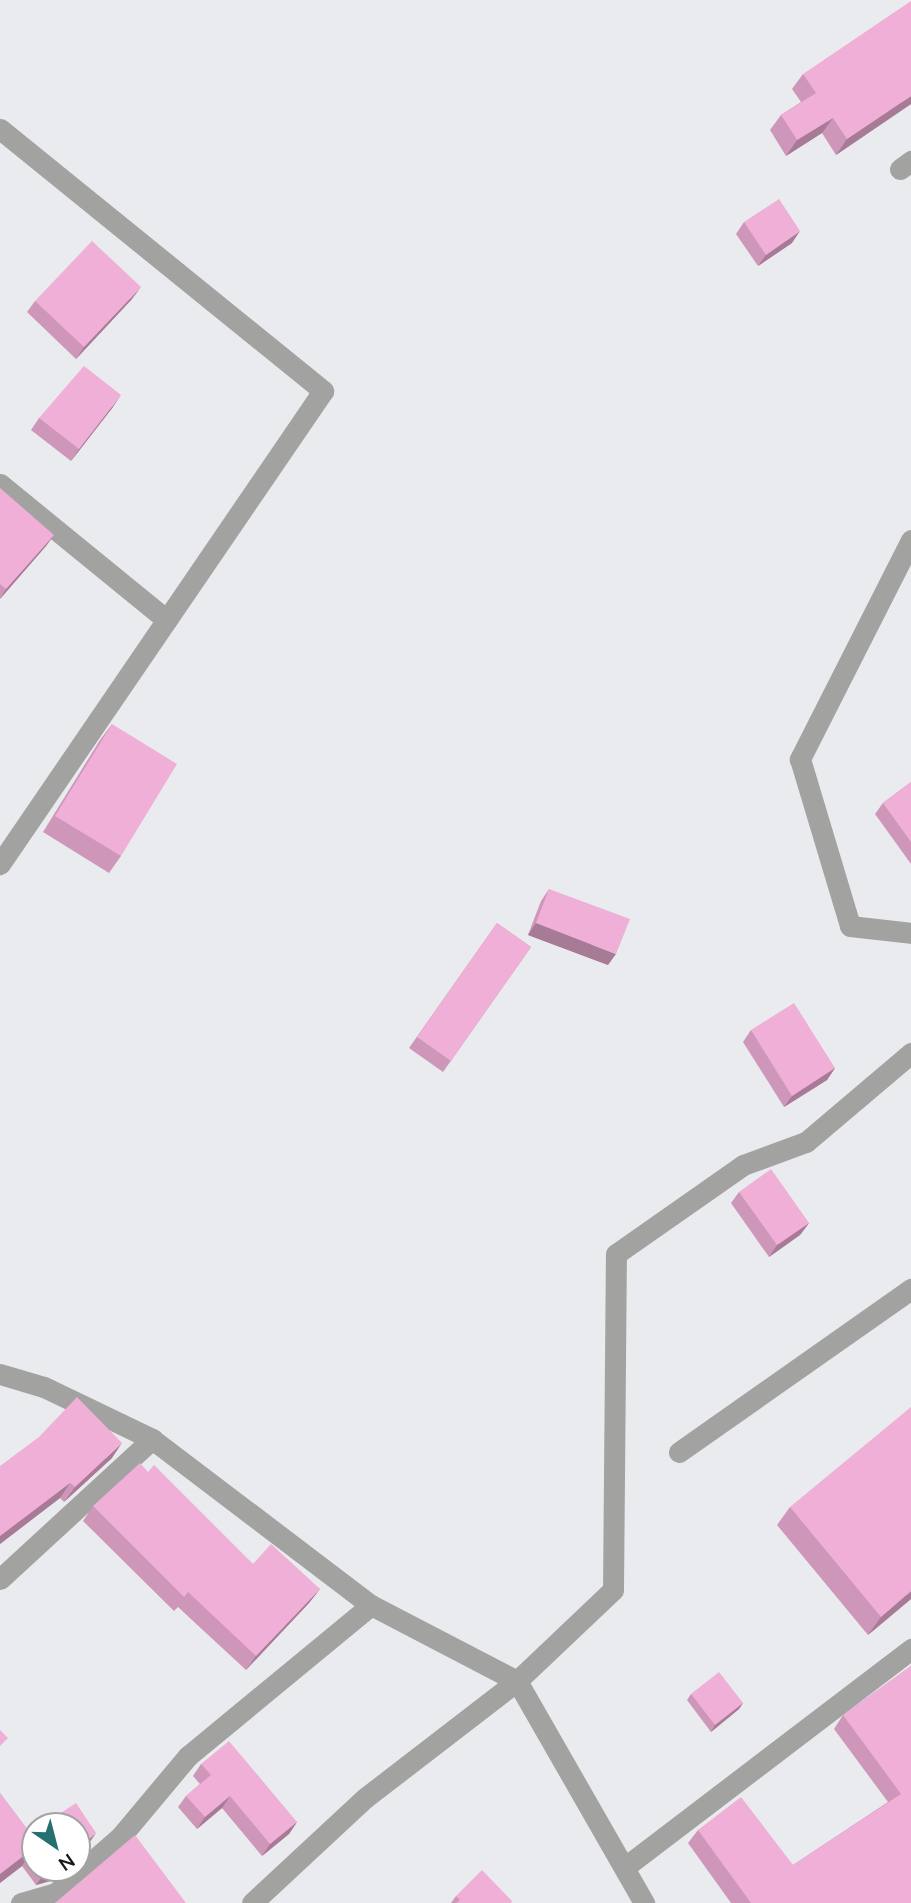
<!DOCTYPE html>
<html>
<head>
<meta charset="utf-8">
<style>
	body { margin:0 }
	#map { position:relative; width:911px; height:1903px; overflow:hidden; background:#eaebee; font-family:Mulish,sans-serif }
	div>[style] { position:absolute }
	.street>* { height:21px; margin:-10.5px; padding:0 10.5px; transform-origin:10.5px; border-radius:10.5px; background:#a2a2a1 }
	.wall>* { inset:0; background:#ce96b9 }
	.shaded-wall>* { inset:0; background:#a77a96 }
	.building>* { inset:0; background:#efafd7 }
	span { translate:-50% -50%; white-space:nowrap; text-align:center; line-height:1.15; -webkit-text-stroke:6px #fff; paint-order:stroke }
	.north { position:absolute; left:21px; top:1812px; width:70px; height:70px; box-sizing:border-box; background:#fff; border:2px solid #a3a3a4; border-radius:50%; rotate:145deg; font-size:19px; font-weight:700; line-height:28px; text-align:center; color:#1a1a1b }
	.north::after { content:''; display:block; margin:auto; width:24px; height:32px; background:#257071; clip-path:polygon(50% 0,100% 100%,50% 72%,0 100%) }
</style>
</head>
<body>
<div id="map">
	<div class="street">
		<div style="left:0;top:129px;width:416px;rotate:39deg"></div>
		<div style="left:323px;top:391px;width:573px;rotate:124.33deg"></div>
		<div style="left:900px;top:169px;width:14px;rotate:-36deg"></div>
		<div style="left:0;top:484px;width:215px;rotate:39.2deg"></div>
		<div style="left:911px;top:540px;width:246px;rotate:116.9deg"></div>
		<div style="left:800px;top:759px;width:174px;rotate:73.3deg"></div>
		<div style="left:850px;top:926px;width:61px;rotate:6.5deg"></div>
		<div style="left:0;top:1374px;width:46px;rotate:16.5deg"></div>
		<div style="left:44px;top:1387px;width:120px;rotate:25.7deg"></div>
		<div style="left:152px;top:1439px;width:275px;rotate:37.2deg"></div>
		<div style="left:371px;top:1605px;width:165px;rotate:27.5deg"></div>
		<div style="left:517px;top:1681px;width:256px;rotate:60.2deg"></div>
		<div style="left:679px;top:1452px;width:284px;rotate:-35.1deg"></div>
		<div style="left:0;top:1579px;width:207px;rotate:-42.6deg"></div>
		<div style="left:625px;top:1867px;width:360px;rotate:-37.3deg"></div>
		<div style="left:21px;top:1903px;width:36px;rotate:-16deg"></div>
		<div style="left:56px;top:1893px;width:86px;rotate:-41.2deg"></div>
		<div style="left:121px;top:1836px;width:104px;rotate:-50.1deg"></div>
		<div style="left:188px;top:1756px;width:237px;rotate:-39.5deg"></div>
		<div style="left:252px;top:1903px;width:154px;rotate:-42.9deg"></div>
		<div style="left:365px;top:1798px;width:192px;rotate:-37.6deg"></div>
		<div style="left:517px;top:1681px;width:132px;rotate:-43.5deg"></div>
		<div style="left:613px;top:1590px;width:336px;rotate:-89.5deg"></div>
		<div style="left:616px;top:1254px;width:155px;rotate:-35deg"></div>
		<div style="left:743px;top:1165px;width:67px;rotate:-20.1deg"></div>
		<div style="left:806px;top:1142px;width:138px;rotate:-40.3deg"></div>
	</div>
	<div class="wall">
		<div style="clip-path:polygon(803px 74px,911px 104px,836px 155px,822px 133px,786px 156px,770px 130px,781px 115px,801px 102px,792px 89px)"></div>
		<div style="clip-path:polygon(744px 222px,792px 243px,758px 266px,736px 234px)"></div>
		<div style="clip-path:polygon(132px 299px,76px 359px,27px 312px,35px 301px)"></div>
		<div style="clip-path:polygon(113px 407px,71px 461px,31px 430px,39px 418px)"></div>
		<div style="clip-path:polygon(0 488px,54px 535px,46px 546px,0 599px)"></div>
		<div style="clip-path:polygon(112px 724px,121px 856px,109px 873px,43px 832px,100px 740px)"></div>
		<div style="clip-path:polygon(911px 782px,911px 864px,875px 814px,883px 803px)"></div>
		<div style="clip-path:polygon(549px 889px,608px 965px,528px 935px,541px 901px)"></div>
		<div style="clip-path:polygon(497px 923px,531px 947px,443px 1072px,409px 1048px)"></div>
		<div style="clip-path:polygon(751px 1030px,835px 1068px,827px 1080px,784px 1107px,743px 1042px)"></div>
		<div style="clip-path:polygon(739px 1192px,809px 1223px,800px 1235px,769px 1257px,731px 1203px)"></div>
		<div style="clip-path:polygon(112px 1458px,64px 1502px,60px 1498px,0 1544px,0 1466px)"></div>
		<div style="clip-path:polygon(148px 1472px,253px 1564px,320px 1589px,309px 1603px,246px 1670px,178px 1607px,174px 1611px,83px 1521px,93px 1506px)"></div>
		<div style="clip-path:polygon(790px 1507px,911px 1599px,868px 1635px,777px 1525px)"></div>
		<div style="clip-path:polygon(911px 1666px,911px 1903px,731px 1903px,688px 1843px,698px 1830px,793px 1865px,888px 1802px,834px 1729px,843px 1715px)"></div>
		<div style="clip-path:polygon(691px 1694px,743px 1703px,739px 1709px,711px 1732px,687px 1700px)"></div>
		<div style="clip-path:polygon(201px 1764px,297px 1822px,289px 1834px,262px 1856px,222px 1808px,197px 1829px,178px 1807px,186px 1796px,200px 1784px,193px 1776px)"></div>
		<div style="clip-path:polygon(0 1793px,30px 1833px,35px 1830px,35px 1868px,65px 1868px,50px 1881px,36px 1885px,22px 1866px,0 1883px)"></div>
		<div style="clip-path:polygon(456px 1896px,511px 1903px,451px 1903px)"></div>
	</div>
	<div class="shaded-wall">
		<div style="clip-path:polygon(911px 96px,911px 104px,836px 155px,847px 139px)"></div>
		<div style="clip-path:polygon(833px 118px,822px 133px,786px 156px,797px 140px)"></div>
		<div style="clip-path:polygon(800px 231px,792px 243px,758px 266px,766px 255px)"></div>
		<div style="clip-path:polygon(141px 287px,132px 299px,76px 359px,84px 347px)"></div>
		<div style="clip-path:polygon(121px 395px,113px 407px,71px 461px,79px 449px)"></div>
		<div style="clip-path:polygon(54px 535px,46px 546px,0 599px,6px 589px)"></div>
		<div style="clip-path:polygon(536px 923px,616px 954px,608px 965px,528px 935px)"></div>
		<div style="clip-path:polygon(835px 1068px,827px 1080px,784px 1107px,792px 1096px)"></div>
		<div style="clip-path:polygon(809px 1223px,800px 1235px,769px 1257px,777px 1245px)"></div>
		<div style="clip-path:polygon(122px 1443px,112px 1458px,64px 1502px,75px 1487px)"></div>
		<div style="clip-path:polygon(70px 1483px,60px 1498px,0 1544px,0 1536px)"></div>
		<div style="clip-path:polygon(320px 1589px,309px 1603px,246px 1670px,256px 1656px)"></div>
		<div style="clip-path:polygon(911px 1591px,911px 1599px,868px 1635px,881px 1617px)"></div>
		<div style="clip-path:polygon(743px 1703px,739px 1709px,711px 1732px,715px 1725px)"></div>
		<div style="clip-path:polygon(230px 1796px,222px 1808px,197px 1829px,205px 1817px)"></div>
		<div style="clip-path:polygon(297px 1822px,289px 1834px,262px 1856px,270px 1844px)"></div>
		<div style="clip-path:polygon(96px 1833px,83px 1852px,77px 1857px,77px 1850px)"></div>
		<div style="clip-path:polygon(35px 1847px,22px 1866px,0 1883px,0 1874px)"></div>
		<div style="clip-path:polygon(48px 1868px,65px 1868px,50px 1881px,36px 1885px)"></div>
	</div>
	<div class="building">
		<div style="clip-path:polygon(911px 1px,911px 96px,847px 139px,833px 118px,797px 140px,781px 115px,816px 93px,803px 74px)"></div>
		<div style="clip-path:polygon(779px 199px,800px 231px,766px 255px,744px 222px)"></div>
		<div style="clip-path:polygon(92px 241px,141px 287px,84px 347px,35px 301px)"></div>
		<div style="clip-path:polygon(84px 366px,121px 395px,79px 449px,39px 418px)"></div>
		<div style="clip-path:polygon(0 488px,54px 535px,6px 589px,0 584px)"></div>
		<div style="clip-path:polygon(112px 724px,177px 764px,121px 856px,55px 816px)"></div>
		<div style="clip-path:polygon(911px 782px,911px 842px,883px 803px)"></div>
		<div style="clip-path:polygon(549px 889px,630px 919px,616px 954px,536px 923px)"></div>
		<div style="clip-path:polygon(497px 923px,531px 947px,451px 1061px,417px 1037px)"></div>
		<div style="clip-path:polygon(794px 1003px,835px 1068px,792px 1096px,751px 1030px)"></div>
		<div style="clip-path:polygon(771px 1169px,809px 1223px,777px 1245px,739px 1192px)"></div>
		<div style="clip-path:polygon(77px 1397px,122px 1443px,75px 1487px,70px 1483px,0 1536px,0 1466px,39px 1437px)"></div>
		<div style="clip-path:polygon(911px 1407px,911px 1591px,881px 1617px,790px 1507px)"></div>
		<div style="clip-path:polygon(140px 1463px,148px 1472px,154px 1465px,253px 1564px,271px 1544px,320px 1589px,256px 1656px,188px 1592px,184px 1597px,93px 1506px)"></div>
		<div style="clip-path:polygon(911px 1666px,911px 1903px,751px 1903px,698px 1830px,741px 1797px,793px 1865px,901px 1794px,843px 1715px)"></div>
		<div style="clip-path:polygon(719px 1672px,743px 1703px,715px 1725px,691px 1694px)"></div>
		<div style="clip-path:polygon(0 1730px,8px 1738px,0 1746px)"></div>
		<div style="clip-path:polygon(229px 1741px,297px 1822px,270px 1844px,230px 1796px,205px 1817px,186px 1796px,211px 1775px,201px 1764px)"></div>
		<div style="clip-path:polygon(0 1793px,30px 1833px,35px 1830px,35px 1847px,0 1874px)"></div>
		<div style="clip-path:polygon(76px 1803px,96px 1833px,77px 1850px,77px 1826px,41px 1826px)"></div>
		<div style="clip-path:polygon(135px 1835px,186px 1903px,55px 1903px)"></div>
		<div style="clip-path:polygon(482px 1870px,512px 1901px,511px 1903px,456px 1903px,460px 1900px,456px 1896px)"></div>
	</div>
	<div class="north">N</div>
</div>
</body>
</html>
